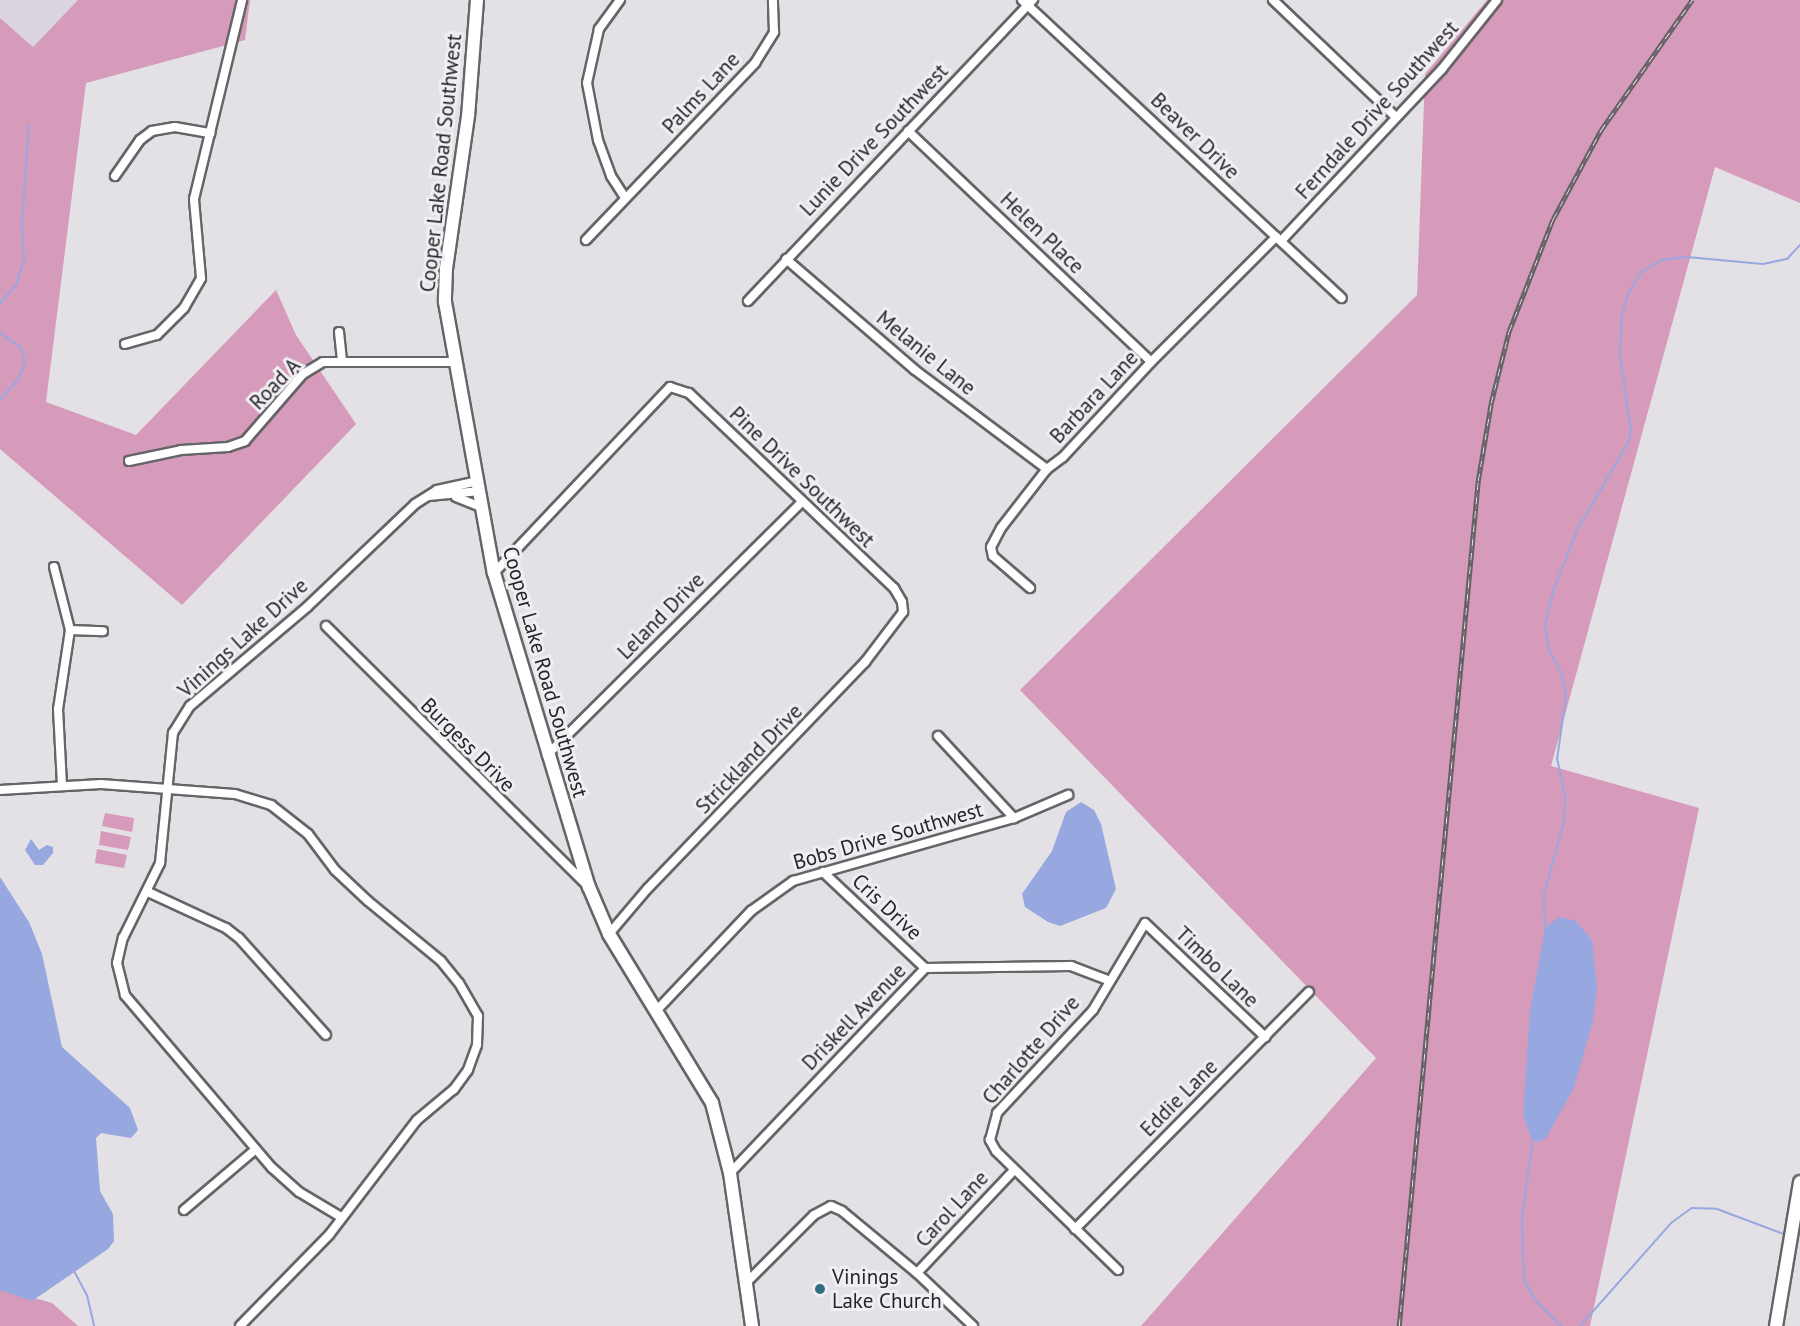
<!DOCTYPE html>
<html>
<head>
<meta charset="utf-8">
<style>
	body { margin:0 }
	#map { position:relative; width:1800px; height:1326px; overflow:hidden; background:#e3e1e5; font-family:"PT Sans",sans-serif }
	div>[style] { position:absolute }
	.built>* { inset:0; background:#dad5df }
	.green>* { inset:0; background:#d69abb }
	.water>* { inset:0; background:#97a8e0 }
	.stream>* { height:2px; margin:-1px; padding:0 1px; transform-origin:1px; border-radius:1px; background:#97a8e0 }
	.roads { filter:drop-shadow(2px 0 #656467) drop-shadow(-2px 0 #656467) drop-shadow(0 2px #656467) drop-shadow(0 -2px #656467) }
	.street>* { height:8px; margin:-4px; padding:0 4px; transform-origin:4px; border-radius:4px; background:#fff }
	.secondary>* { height:12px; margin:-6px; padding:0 6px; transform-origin:6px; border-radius:6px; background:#fff }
	.rail>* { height:4.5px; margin-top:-2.25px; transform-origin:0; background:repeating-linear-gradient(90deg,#f0eef2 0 7px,#626164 0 14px); box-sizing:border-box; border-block:2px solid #626164 }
	.dots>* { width:16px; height:16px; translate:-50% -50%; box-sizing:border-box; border:3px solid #f0eef2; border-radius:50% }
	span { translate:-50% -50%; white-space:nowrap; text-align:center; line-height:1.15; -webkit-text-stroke:6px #f0eef2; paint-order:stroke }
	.street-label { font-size:21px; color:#252426 }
	.poi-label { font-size:21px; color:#252426 }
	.left { translate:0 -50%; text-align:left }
</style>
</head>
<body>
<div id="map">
	<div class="built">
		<div style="clip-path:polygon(0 0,78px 0,33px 47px,0 18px)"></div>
	</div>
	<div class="green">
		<div style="clip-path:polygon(78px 0,250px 0,245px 40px,86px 83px,46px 402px,136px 435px,276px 290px,296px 335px,356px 424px,182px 605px,0 449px,0 18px,33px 47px)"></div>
		<div style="clip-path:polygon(1487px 0,1800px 0,1800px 203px,1715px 167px,1551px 766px,1699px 808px,1590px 1326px,1141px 1326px,1376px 1058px,1020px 690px,1417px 295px,1425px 74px)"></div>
		<div style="clip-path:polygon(105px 813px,134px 818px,132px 832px,102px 826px)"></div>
		<div style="clip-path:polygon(101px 831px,131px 837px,128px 850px,99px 845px)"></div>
		<div style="clip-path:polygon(97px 849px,127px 855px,124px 868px,95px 863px)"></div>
		<div style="clip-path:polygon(0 1288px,52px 1303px,78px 1326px,0 1326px)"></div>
	</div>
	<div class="water">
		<div style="clip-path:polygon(1081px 802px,1094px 810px,1101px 824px,1116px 889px,1106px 908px,1060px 926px,1048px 922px,1025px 907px,1022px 894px,1052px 851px,1066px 812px)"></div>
		<div style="clip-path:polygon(31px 839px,39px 850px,47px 845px,53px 847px,53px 853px,43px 865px,35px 865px,25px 850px)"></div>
		<div style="clip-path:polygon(0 877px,29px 922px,42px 954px,62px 1047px,130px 1108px,138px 1130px,131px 1138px,101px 1133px,96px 1138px,100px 1191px,113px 1214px,114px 1241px,108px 1249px,32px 1301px,0 1290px)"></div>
		<div style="clip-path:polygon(1559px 917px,1576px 921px,1592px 940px,1597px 988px,1593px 1021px,1574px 1088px,1546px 1138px,1538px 1142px,1531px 1138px,1523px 1115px,1530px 1011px,1545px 928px)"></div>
	</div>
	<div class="stream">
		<div style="left:0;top:303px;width:24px;rotate:-48deg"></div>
		<div style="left:16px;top:285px;width:25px;rotate:-72deg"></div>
		<div style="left:24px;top:261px;width:38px;rotate:-93deg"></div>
		<div style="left:22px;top:223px;width:99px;rotate:-86deg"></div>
		<div style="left:0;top:333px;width:25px;rotate:34deg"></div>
		<div style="left:21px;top:347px;width:16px;rotate:76deg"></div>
		<div style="left:25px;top:363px;width:20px;rotate:114deg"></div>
		<div style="left:17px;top:381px;width:25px;rotate:133deg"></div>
		<div style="left:1545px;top:928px;width:34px;rotate:-92deg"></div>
		<div style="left:1544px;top:894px;width:75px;rotate:-74.5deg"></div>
		<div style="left:1564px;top:822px;width:26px;rotate:-88deg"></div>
		<div style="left:1565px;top:796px;width:38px;rotate:-102deg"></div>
		<div style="left:1557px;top:759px;width:63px;rotate:-81.7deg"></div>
		<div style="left:1566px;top:697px;width:25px;rotate:-101deg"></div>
		<div style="left:1561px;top:672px;width:25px;rotate:-119deg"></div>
		<div style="left:1549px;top:650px;width:25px;rotate:-99deg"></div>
		<div style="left:1545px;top:625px;width:37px;rotate:-76deg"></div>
		<div style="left:1554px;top:589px;width:63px;rotate:-68.7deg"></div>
		<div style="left:1577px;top:530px;width:101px;rotate:-59.6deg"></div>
		<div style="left:1628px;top:443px;width:12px;rotate:-76deg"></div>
		<div style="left:1631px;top:431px;width:76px;rotate:-98.3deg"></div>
		<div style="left:1620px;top:356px;width:38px;rotate:-88deg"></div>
		<div style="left:1621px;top:318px;width:25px;rotate:-74deg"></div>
		<div style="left:1628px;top:294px;width:26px;rotate:-59deg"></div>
		<div style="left:1641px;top:272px;width:24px;rotate:-30deg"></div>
		<div style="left:1662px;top:260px;width:25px;rotate:-7deg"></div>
		<div style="left:1687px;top:257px;width:76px;rotate:5.3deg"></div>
		<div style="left:1763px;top:264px;width:25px;rotate:-12deg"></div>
		<div style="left:1787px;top:259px;width:19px;rotate:-47deg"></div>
		<div style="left:1533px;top:1139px;width:78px;rotate:98.1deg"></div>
		<div style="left:1522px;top:1216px;width:64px;rotate:88.2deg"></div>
		<div style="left:1524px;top:1280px;width:24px;rotate:60deg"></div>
		<div style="left:1536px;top:1301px;width:35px;rotate:45deg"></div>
		<div style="left:74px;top:1271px;width:27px;rotate:62deg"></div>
		<div style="left:87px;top:1295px;width:32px;rotate:77deg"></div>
		<div style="left:1580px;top:1326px;width:137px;rotate:-48.5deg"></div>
		<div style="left:1671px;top:1223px;width:26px;rotate:-36deg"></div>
		<div style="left:1692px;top:1208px;width:25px;rotate:2deg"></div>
		<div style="left:1717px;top:1209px;width:74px;rotate:20.6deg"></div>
	</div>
	<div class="roads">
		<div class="street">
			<div style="left:620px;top:0;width:36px;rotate:126deg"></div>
			<div style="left:599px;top:29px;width:55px;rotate:102.5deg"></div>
			<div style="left:587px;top:83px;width:58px;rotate:79.1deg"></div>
			<div style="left:598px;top:140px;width:38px;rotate:70deg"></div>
			<div style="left:611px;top:176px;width:24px;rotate:57deg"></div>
			<div style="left:1022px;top:0;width:437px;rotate:43deg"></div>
			<div style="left:1273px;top:0;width:170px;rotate:43.6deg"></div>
			<div style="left:908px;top:131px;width:335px;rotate:43.5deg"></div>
			<div style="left:115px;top:176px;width:44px;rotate:-55.2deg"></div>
			<div style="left:140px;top:140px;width:15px;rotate:-37deg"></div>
			<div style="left:152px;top:131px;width:23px;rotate:-10deg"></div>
			<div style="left:175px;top:127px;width:36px;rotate:10deg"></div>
			<div style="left:586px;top:240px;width:245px;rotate:-46.3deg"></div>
			<div style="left:755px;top:63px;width:36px;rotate:-58deg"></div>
			<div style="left:774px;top:32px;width:32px;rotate:-92deg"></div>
			<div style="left:1281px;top:241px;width:236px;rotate:-46.9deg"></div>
			<div style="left:1442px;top:69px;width:88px;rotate:-51.4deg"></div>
			<div style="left:786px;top:259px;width:170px;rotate:40.7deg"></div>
			<div style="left:915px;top:370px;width:165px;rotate:36.9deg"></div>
			<div style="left:748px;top:301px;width:415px;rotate:-46.6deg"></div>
			<div style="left:339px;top:332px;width:30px;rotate:84deg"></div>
			<div style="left:125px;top:344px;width:33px;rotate:-16deg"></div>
			<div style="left:157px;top:335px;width:38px;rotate:-45deg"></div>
			<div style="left:184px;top:308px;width:34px;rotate:-60deg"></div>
			<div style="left:201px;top:278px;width:79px;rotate:-95.1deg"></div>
			<div style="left:194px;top:199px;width:205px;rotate:-76.4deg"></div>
			<div style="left:129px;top:461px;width:53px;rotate:-11.9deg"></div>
			<div style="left:181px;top:450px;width:47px;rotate:-3.7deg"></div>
			<div style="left:228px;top:447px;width:18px;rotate:-19deg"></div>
			<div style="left:245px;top:441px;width:89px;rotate:-49.1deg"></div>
			<div style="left:303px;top:374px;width:23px;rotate:-31deg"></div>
			<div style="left:323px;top:362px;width:131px"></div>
			<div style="left:429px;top:496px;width:51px;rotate:-5.6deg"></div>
			<div style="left:456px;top:497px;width:29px;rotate:22deg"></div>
			<div style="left:54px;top:567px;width:65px;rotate:75.7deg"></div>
			<div style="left:70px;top:630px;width:80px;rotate:98.6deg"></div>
			<div style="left:58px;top:709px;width:77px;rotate:87deg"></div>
			<div style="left:494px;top:573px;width:256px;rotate:-46.6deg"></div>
			<div style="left:670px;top:387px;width:20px;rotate:18deg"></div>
			<div style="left:689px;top:393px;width:283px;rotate:43.6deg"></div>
			<div style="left:894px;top:588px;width:16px;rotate:60deg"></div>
			<div style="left:902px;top:602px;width:10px;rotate:84deg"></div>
			<div style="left:903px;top:612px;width:63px;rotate:127.2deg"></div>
			<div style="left:865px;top:662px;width:313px;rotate:133.8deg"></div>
			<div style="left:648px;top:888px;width:60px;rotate:130.3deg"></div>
			<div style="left:1030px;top:588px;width:49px;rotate:-139.1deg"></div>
			<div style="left:993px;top:556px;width:9px;rotate:-103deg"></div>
			<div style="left:991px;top:547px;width:21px;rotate:-62deg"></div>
			<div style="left:1001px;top:528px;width:75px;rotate:-52.1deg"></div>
			<div style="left:1047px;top:469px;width:20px;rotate:-37deg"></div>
			<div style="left:1063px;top:457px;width:129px;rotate:-47.2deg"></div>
			<div style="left:1151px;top:362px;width:177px;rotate:-45deg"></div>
			<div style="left:326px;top:626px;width:369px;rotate:44.8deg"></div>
			<div style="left:70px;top:630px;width:33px;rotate:2deg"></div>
			<div style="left:938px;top:736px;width:112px;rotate:47.2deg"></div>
			<div style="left:547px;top:755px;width:359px;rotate:-44.8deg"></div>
			<div style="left:0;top:790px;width:101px;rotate:-3.4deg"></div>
			<div style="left:101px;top:784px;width:134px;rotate:4.3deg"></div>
			<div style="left:235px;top:794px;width:38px;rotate:17deg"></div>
			<div style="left:271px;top:805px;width:47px;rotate:38.1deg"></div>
			<div style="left:308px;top:834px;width:45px;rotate:53.1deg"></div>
			<div style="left:335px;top:870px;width:45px;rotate:43.2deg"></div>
			<div style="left:368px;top:901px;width:94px;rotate:39.4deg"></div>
			<div style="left:441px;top:961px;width:28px;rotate:51deg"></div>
			<div style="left:459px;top:983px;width:38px;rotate:60deg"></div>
			<div style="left:478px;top:1016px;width:29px;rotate:92deg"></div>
			<div style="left:477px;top:1045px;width:27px;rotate:110deg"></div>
			<div style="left:468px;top:1070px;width:24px;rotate:126deg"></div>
			<div style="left:454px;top:1089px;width:48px;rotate:140deg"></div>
			<div style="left:417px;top:1120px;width:145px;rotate:127.4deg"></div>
			<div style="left:329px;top:1235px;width:127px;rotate:134.4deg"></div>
			<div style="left:823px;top:872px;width:140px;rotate:43.3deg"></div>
			<div style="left:148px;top:892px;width:86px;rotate:24.8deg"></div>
			<div style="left:226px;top:928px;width:16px;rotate:38deg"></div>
			<div style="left:239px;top:938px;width:130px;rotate:48.1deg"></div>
			<div style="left:657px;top:1010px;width:137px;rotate:-46.5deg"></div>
			<div style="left:751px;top:911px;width:52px;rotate:-35.5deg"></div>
			<div style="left:793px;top:881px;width:230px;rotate:-15.9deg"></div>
			<div style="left:1014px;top:818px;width:59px;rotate:-23.1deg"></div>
			<div style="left:730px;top:1173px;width:283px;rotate:-46.4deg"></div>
			<div style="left:925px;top:968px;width:146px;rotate:-0.8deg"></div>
			<div style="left:1071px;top:966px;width:40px;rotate:21deg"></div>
			<div style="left:184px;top:1210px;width:94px;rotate:-40.3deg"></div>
			<div style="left:341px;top:1217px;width:49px;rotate:-149.2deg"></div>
			<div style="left:299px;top:1192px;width:36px;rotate:-138deg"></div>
			<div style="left:272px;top:1168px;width:227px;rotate:-130.4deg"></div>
			<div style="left:125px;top:995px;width:33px;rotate:-104deg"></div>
			<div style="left:117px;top:963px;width:26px;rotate:-77deg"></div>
			<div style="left:123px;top:938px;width:84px;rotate:-63.7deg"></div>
			<div style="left:160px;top:863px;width:131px;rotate:-84.3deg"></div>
			<div style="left:173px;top:733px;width:32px;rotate:-58deg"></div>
			<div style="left:190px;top:706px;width:153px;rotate:-40.2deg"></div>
			<div style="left:307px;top:607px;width:149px;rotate:-43.6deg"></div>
			<div style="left:415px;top:504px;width:26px;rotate:-32deg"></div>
			<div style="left:437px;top:490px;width:42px;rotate:-12.4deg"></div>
			<div style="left:1075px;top:1229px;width:333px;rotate:-45.4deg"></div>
			<div style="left:1118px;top:1270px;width:170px;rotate:-135.7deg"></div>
			<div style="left:996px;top:1151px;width:13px;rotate:-119deg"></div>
			<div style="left:990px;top:1140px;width:28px;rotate:-75deg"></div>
			<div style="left:997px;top:1113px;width:141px;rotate:-47deg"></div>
			<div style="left:1093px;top:1010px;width:101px;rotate:-59.1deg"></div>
			<div style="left:1145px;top:923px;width:166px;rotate:43.5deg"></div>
			<div style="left:917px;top:1273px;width:141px;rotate:-46.7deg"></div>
			<div style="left:746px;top:1283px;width:96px;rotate:-45deg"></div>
			<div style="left:814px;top:1215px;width:19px;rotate:-28deg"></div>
			<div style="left:831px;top:1206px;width:12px;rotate:24deg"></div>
			<div style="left:842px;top:1211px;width:97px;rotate:39.6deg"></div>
			<div style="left:917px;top:1273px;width:77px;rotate:43.4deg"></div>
		</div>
		<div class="secondary">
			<div style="left:477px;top:0;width:116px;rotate:94.4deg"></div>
			<div style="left:468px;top:116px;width:154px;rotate:98.2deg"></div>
			<div style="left:446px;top:268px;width:34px;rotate:92deg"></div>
			<div style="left:445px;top:302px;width:275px;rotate:79.8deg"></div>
			<div style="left:494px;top:573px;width:328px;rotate:73.2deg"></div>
			<div style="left:589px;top:887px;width:51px;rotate:66.9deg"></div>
			<div style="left:609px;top:934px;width:198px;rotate:58.6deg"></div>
			<div style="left:712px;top:1103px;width:72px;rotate:75.6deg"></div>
			<div style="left:730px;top:1173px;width:155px;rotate:81.8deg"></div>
			<div style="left:1776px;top:1326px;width:146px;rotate:-80.5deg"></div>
		</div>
	</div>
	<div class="rail">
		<div style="left:1399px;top:1326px;width:849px;rotate:-84.66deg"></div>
		<div style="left:1478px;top:481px;width:79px;rotate:-80.5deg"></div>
		<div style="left:1491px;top:403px;width:74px;rotate:-76deg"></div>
		<div style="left:1509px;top:331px;width:120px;rotate:-68.6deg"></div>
		<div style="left:1553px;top:219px;width:101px;rotate:-61.7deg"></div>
		<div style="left:1601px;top:130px;width:159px;rotate:-55deg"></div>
	</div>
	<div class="dots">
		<div style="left:820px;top:1289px;background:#2d7181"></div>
	</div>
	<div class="street-label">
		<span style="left:701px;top:93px;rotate:-47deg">Palms Lane</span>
		<span style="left:1377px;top:110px;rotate:-48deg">Ferndale Drive Southwest</span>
		<span style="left:1195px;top:136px;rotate:44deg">Beaver Drive</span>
		<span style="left:874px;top:140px;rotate:-46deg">Lunie Drive Southwest</span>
		<span style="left:441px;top:163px;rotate:-84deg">Cooper Lake Road Southwest</span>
		<span style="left:1042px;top:233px;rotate:44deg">Helen Place</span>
		<span style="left:926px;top:353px;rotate:39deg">Melanie Lane</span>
		<span style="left:275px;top:384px;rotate:-46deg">Road A</span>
		<span style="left:1094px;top:397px;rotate:-47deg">Barbara Lane</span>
		<span style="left:802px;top:477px;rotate:44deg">Pine Drive Southwest</span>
		<span style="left:661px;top:616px;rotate:-45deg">Leland Drive</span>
		<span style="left:243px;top:638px;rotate:-42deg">Vinings Lake Drive</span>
		<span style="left:545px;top:672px;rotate:74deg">Cooper Lake Road Southwest</span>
		<span style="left:468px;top:745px;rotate:45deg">Burgess Drive</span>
		<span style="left:749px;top:759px;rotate:-46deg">Strickland Drive</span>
		<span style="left:888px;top:836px;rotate:-16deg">Bobs Drive Southwest</span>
		<span style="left:887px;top:907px;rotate:43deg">Cris Drive</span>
		<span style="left:1217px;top:967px;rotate:44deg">Timbo Lane</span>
		<span style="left:854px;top:1017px;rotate:-46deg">Driskell Avenue</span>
		<span style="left:1031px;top:1050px;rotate:-49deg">Charlotte Drive</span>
		<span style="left:1179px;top:1098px;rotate:-45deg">Eddie Lane</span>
		<span style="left:952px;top:1209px;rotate:-47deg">Carol Lane</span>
	</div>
	<div class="poi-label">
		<span class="left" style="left:832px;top:1289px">Vinings<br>Lake Church</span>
	</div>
</div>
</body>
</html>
